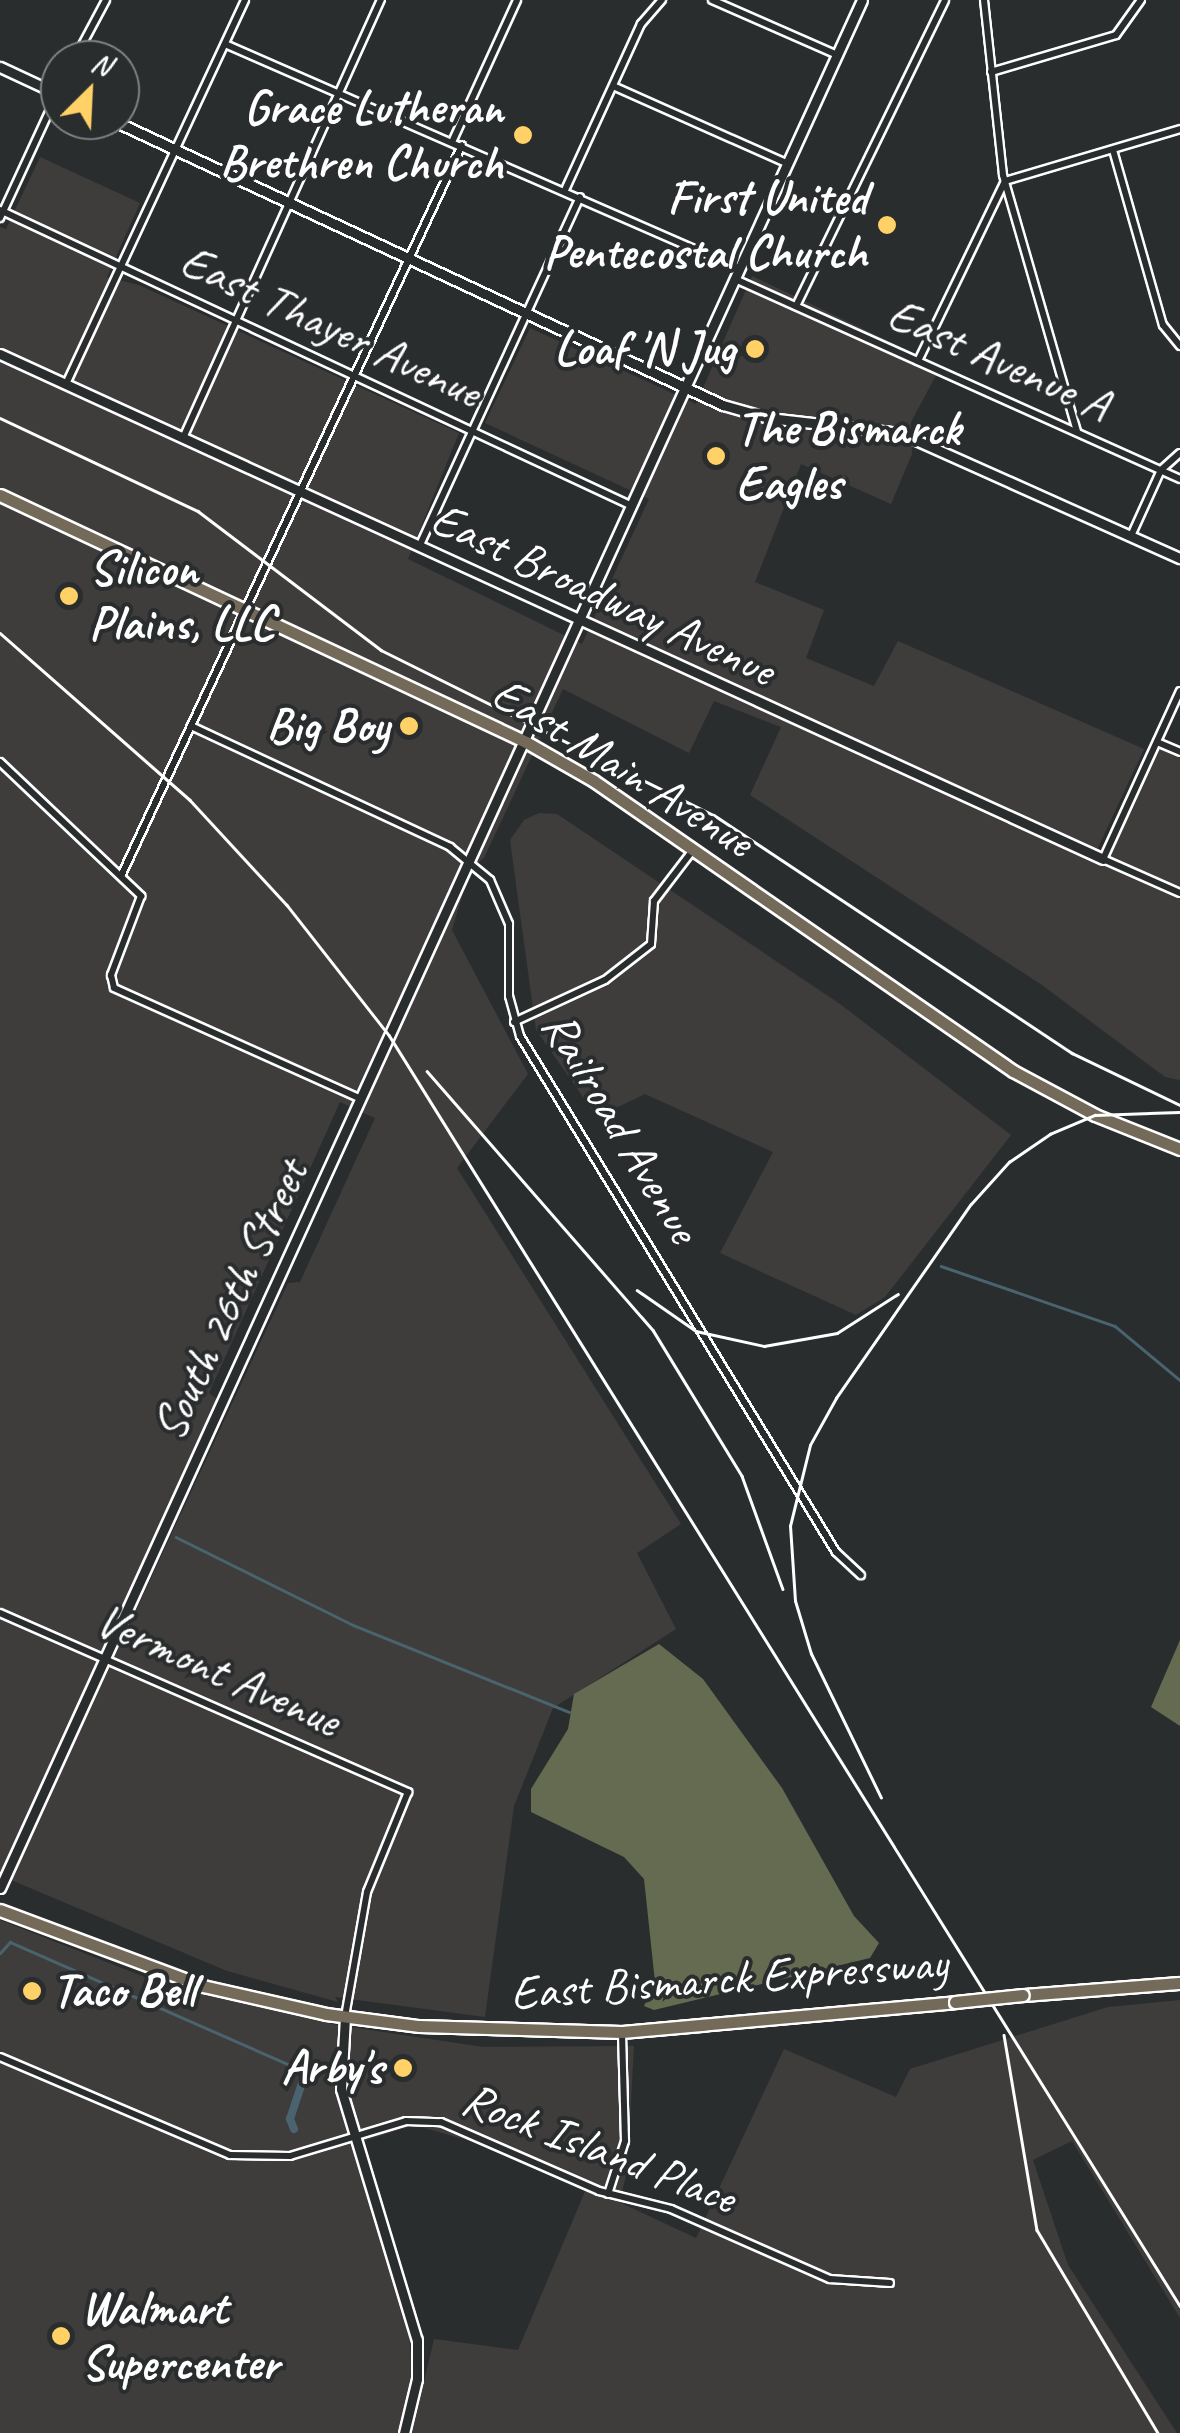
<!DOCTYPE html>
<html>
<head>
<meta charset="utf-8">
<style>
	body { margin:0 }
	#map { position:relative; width:1180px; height:2433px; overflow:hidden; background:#2a2d2e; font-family:Caveat,sans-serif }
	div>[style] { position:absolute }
	.built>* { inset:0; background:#3f3c3c }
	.green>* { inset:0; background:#646b51 }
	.stream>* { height:2.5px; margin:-1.25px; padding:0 1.25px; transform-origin:1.25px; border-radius:1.25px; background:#4a646f }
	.canal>* { height:8px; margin:-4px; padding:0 4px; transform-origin:4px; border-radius:4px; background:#4a646f }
	.roads { filter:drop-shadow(2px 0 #fff) drop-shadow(-2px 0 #fff) drop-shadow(0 2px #fff) drop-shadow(0 -2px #fff) }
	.minor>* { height:6px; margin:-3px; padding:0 3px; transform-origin:3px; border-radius:3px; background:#2a2d2e }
	.tertiary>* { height:9px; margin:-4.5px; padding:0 4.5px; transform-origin:4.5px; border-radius:4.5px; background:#2a2d2e }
	.primary>* { height:11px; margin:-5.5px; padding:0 5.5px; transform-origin:5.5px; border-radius:5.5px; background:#746a5a }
	.rail>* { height:2.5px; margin:-1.25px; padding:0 1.25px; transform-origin:1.25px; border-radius:1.25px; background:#fff }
	.bridges { filter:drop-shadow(2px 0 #fff) drop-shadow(-2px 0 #fff) drop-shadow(0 2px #fff) drop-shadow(0 -2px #fff) }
	.primary-bridge>* { height:11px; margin:-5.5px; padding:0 5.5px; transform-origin:5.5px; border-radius:5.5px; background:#746a5a }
	.dots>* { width:28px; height:28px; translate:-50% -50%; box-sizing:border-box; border:5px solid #2a2d2e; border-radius:50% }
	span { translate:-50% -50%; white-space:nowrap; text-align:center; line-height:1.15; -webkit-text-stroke:8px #2a2d2e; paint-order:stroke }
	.poi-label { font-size:48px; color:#fff; font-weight:700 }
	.right { translate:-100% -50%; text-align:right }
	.left { translate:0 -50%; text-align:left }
	.street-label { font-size:48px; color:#fff }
	.north { position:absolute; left:40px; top:40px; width:100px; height:100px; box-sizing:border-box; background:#2a2d2e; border:2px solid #7f8182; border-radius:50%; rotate:24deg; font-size:28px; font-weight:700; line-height:40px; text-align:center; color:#fff }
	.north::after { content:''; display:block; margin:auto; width:35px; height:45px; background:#ffd166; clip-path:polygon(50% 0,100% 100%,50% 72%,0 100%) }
</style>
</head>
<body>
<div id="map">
	<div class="built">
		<div style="clip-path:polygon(40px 157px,140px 203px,107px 277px,139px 285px,459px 433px,408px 559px,582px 644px,649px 499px,485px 423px,530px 328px,696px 404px,752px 276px,941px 366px,911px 422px,912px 454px,891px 504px,801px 464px,755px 582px,824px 610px,806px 658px,874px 686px,898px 641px,1144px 749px,1097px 850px,1108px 856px,1158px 748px,1180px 758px,1180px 1080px,1165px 1077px,1042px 985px,750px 795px,781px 727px,714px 701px,689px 753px,563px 689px,484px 858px,470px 870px,452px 930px,528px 1074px,457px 1168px,681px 1524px,637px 1553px,676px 1629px,553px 1708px,514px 1806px,485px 2017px,335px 1997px,338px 2002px,227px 1971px,11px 1880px,288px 1283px,300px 1282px,375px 1118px,340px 1102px,209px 1393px,217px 1399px,0 1882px,0 227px,6px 229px)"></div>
		<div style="clip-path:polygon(539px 813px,557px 814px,840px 1004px,1011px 1135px,885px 1297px,856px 1315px,720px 1253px,773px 1152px,645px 1094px,597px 1117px,536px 1030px,510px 840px,524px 820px)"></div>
		<div style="clip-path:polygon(0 1920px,170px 1987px,337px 2025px,483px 2047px,634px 2046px,627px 2173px,619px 2202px,696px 2238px,784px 2049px,896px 2097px,910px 2069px,1108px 2007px,1180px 2000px,1180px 2318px,1072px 2141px,1033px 2160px,1068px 2265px,1177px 2433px,412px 2433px,434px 2339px,518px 2350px,586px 2189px,481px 2144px,414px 2125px,351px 2145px,409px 2324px,412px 2386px,400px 2433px,0 2433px)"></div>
	</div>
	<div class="green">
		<div style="clip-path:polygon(1180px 1640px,1180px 1726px,1151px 1707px)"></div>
		<div style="clip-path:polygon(659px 1644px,703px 1679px,782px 1788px,854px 1916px,879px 1943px,870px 1958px,654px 2010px,644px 2006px,655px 1982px,644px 1879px,624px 1857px,531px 1812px,531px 1789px,568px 1729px,574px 1694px)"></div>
	</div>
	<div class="stream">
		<div style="left:941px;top:1266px;width:184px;rotate:19deg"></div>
		<div style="left:1115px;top:1326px;width:85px;rotate:39.7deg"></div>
		<div style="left:176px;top:1537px;width:198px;rotate:26.4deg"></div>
		<div style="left:353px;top:1625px;width:233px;rotate:21.9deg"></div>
		<div style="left:0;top:1953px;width:15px;rotate:-48deg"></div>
		<div style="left:10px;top:1942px;width:333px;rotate:23.7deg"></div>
	</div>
	<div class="canal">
		<div style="left:294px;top:2129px;width:11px;rotate:-112deg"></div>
		<div style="left:290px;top:2119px;width:51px;rotate:-71.6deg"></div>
	</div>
	<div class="roads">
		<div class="minor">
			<div style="left:712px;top:0;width:137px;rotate:23.7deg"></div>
			<div style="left:984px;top:0;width:176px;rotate:83.8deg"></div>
			<div style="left:1003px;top:175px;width:267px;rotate:73.9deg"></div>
			<div style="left:225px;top:44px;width:562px;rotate:23.6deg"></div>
			<div style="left:74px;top:60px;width:68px;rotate:-61.9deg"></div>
			<div style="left:991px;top:72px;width:130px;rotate:-16.5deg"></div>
			<div style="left:1116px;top:35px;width:43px;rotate:-54.5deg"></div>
			<div style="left:613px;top:86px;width:192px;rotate:24deg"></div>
			<div style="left:453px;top:140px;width:154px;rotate:-65.4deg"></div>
			<div style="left:1113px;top:150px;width:182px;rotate:74.1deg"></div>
			<div style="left:1163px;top:325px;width:27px;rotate:51deg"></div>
			<div style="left:1005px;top:181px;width:183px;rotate:-16.5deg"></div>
			<div style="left:565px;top:190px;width:183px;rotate:-65.4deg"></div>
			<div style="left:641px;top:24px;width:32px;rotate:-49deg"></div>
			<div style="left:0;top:210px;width:698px;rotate:25.1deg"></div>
			<div style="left:0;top:218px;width:143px;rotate:-65.2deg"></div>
			<div style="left:735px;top:279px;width:488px;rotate:24.2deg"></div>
			<div style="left:796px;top:306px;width:340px;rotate:-64deg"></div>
			<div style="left:918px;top:361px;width:200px;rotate:-64.2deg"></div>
			<div style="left:66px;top:384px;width:424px;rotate:-65deg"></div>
			<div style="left:183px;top:438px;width:481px;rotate:-65.7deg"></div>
			<div style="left:1131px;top:536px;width:72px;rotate:-65.6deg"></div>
			<div style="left:1161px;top:470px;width:25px;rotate:-42deg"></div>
			<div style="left:419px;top:547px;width:385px;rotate:-65.3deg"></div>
			<div style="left:1180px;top:691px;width:185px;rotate:114.6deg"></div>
			<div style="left:1103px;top:859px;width:84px;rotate:23.8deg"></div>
			<div style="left:191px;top:726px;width:286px;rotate:25deg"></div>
			<div style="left:450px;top:847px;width:52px;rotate:39.5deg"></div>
			<div style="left:490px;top:880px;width:48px;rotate:66.6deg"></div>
			<div style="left:509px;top:924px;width:72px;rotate:90deg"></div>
			<div style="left:509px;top:996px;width:41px;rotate:74.6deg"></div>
			<div style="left:520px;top:1036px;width:605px;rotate:58.52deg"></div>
			<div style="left:836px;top:1552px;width:34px;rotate:43deg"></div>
			<div style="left:1157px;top:742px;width:25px;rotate:23deg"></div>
			<div style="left:0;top:762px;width:195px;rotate:43.5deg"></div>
			<div style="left:141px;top:896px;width:85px;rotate:110.8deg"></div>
			<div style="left:111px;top:975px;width:13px;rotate:77deg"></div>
			<div style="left:114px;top:988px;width:271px;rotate:24.2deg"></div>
			<div style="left:122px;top:874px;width:804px;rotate:-65deg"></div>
			<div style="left:514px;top:1022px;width:100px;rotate:-24.8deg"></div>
			<div style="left:605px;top:980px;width:58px;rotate:-38deg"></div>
			<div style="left:651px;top:944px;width:43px;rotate:-86deg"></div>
			<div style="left:654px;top:901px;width:64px;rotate:-52.6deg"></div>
			<div style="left:0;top:1613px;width:446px;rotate:23.7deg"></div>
			<div style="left:408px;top:1792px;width:108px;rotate:112.3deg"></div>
			<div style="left:367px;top:1892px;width:127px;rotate:100deg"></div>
			<div style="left:0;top:2057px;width:250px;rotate:23.1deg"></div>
			<div style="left:230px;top:2155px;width:60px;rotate:1deg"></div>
			<div style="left:290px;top:2156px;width:121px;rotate:-16.8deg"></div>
			<div style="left:406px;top:2121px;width:35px;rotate:2deg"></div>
			<div style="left:441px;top:2122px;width:172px;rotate:23.6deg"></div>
			<div style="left:599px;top:2191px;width:74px;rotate:14deg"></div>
			<div style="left:671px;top:2209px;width:174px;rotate:23.8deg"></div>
			<div style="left:830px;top:2279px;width:60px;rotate:3.8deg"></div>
			<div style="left:608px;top:2194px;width:56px;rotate:-72.2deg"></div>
			<div style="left:625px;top:2141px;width:108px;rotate:-91.6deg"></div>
		</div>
		<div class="tertiary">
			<div style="left:0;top:67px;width:66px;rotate:25deg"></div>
			<div style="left:112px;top:120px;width:674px;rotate:25.01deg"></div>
			<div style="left:723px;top:405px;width:48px;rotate:15.8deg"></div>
			<div style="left:769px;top:418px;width:132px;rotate:6.5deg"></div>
			<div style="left:900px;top:433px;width:307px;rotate:24.1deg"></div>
			<div style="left:0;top:354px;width:1213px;rotate:24.6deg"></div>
			<div style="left:0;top:1888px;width:2075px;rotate:-65.46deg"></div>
			<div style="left:345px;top:2017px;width:72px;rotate:93.2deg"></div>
			<div style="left:341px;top:2089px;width:262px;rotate:73.2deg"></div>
			<div style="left:417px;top:2340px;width:39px;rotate:90deg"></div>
			<div style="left:417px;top:2379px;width:56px;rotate:103.5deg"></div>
		</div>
		<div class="primary">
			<div style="left:0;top:495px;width:581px;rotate:25.15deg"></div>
			<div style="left:526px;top:742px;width:78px;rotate:29.8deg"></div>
			<div style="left:594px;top:781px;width:510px;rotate:34.69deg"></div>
			<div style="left:1013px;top:1071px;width:93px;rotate:28.2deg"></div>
			<div style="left:1095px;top:1115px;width:92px;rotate:21.8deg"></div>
			<div style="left:0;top:1910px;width:217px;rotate:20.5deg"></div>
			<div style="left:203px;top:1986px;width:126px;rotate:12.8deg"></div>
			<div style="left:326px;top:2014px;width:94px;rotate:7.4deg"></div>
			<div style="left:419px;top:2026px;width:203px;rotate:1.7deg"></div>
			<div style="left:622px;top:2032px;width:334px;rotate:-5.1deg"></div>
			<div style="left:1023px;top:1995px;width:157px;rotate:-4.4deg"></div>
		</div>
	</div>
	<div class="rail">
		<div style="left:0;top:418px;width:219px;rotate:25.2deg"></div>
		<div style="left:198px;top:511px;width:230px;rotate:37.2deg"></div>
		<div style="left:381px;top:650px;width:372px;rotate:26.4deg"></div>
		<div style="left:714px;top:815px;width:430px;rotate:33.6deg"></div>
		<div style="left:1072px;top:1053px;width:120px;rotate:25.7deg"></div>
		<div style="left:0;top:633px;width:253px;rotate:41.3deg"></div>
		<div style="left:190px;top:800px;width:143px;rotate:47.3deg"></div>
		<div style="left:287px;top:905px;width:165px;rotate:51.9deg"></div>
		<div style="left:389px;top:1035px;width:1497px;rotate:58.1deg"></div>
		<div style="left:427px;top:1071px;width:344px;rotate:48.9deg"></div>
		<div style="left:653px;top:1330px;width:171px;rotate:58.6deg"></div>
		<div style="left:742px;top:1476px;width:120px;rotate:70.1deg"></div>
		<div style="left:637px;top:1290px;width:72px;rotate:34.8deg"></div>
		<div style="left:696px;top:1331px;width:70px;rotate:12.4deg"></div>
		<div style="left:764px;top:1346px;width:74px;rotate:-10.1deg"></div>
		<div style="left:837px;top:1333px;width:72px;rotate:-32.6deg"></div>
		<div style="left:881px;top:1798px;width:160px;rotate:-115.9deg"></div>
		<div style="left:811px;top:1654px;width:55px;rotate:-106.8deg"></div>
		<div style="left:795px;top:1601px;width:75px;rotate:-93.8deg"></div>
		<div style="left:790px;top:1526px;width:83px;rotate:-76.1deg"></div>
		<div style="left:810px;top:1445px;width:54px;rotate:-61deg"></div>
		<div style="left:836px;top:1398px;width:236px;rotate:-55.2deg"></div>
		<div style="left:971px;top:1204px;width:57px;rotate:-47.9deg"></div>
		<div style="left:1009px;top:1162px;width:50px;rotate:-34.3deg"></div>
		<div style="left:1050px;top:1134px;width:49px;rotate:-22.9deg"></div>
		<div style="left:1095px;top:1115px;width:84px;rotate:-2deg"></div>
		<div style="left:1004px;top:2035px;width:198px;rotate:80.4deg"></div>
		<div style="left:1037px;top:2230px;width:236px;rotate:59.2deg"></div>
	</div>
	<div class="bridges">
		<div class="primary-bridge">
			<div style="left:955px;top:2002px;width:68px;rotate:-5.9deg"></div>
		</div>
	</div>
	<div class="dots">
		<div style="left:523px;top:135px;background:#ffd166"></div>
		<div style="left:887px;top:225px;background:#ffd166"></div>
		<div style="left:755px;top:349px;background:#ffd166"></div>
		<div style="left:716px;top:456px;background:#ffd166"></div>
		<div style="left:69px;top:596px;background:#ffd166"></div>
		<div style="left:409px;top:726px;background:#ffd166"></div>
		<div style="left:32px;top:1991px;background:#ffd166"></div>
		<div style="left:403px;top:2068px;background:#ffd166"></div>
		<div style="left:61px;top:2336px;background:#ffd166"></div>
	</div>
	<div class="poi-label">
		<span class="right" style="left:503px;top:135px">Grace Lutheran<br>Brethren Church</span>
		<span class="right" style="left:867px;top:225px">First United<br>Pentecostal Church</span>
		<span class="right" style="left:735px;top:349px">Loaf 'N Jug</span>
		<span class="left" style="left:736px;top:456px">The Bismarck<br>Eagles</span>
		<span class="left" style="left:89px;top:596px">Silicon<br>Plains, LLC</span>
		<span class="right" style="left:389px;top:726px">Big Boy</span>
		<span class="left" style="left:52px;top:1991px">Taco Bell</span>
		<span class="right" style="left:383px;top:2068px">Arby's</span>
		<span class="left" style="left:81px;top:2336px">Walmart<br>Supercenter</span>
	</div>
	<div class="street-label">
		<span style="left:331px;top:326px;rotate:25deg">East Thayer Avenue</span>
		<span style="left:999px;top:359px;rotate:24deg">East Avenue A</span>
		<span style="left:603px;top:594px;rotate:25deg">East Broadway Avenue</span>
		<span style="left:623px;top:767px;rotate:32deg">East Main Avenue</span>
		<span style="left:621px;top:1127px;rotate:59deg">Railroad Avenue</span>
		<span style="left:230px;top:1300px;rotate:-65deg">South 26th Street</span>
		<span style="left:218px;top:1670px;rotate:24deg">Vermont Avenue</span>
		<span style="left:729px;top:1978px;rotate:-4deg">East Bismarck Expressway</span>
		<span style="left:599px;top:2148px;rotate:21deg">Rock Island Place</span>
	</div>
	<div class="north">N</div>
</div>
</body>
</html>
